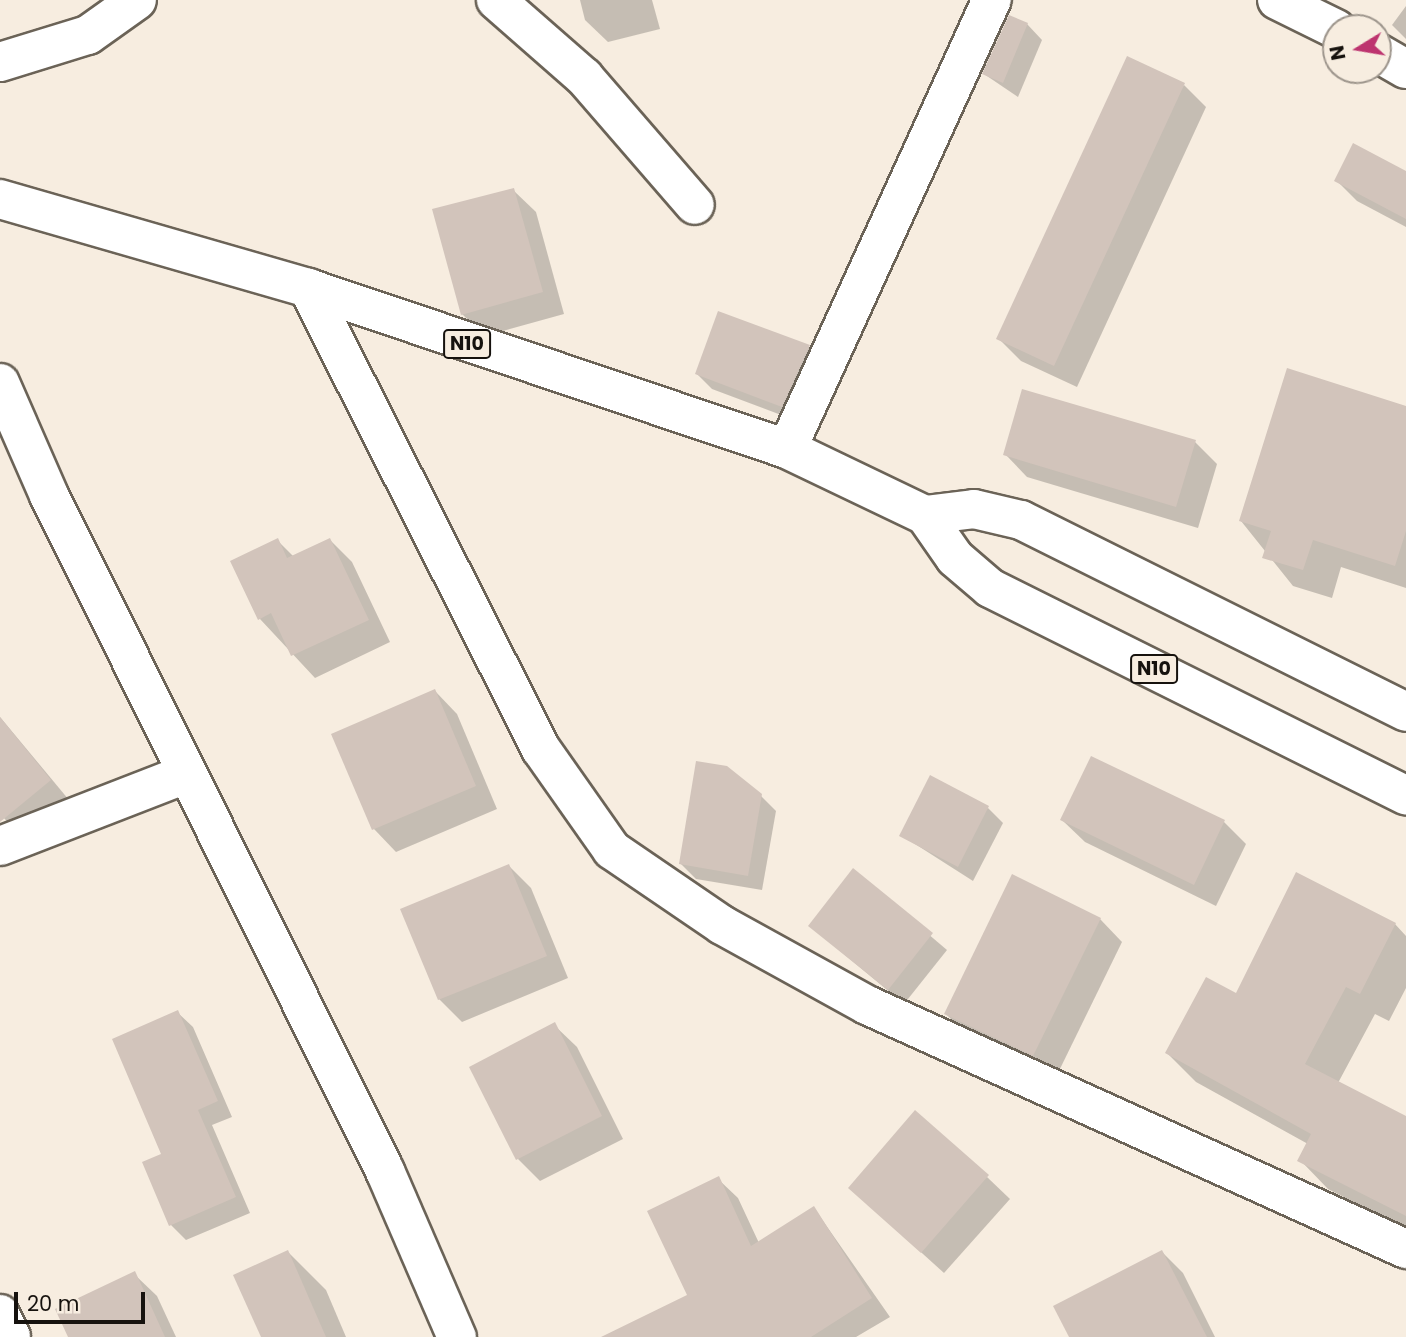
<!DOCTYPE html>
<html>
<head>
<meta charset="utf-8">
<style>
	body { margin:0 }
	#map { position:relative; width:1406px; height:1337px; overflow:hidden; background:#f7ede0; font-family:Poppins,sans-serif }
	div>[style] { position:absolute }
	.shadow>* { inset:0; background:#0003 }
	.building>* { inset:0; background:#d2c4bb }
	.roads { filter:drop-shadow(2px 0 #6b6357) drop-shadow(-2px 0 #6b6357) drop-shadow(0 2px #6b6357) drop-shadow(0 -2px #6b6357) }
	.minor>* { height:38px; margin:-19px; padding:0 19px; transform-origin:19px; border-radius:19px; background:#fff }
	.major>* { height:38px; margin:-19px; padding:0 19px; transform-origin:19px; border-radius:19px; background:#fff }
	.highway>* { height:38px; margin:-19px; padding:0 19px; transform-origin:19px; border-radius:19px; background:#fff }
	span { translate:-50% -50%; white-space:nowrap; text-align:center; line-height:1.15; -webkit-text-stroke:5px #f7ede0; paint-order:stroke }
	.shield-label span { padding:2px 5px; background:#f7ede0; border:2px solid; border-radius:5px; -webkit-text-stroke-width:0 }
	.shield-label { font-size:19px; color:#16120e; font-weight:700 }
	.north { position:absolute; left:1322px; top:14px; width:70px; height:70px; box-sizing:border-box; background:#f7ede0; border:2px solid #9d958c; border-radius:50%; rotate:259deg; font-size:19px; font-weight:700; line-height:28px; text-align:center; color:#16120e }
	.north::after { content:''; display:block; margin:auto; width:24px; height:32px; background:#bd346f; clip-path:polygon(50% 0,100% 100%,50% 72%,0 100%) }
	.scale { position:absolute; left:14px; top:1292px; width:131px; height:32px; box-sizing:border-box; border:4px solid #16120e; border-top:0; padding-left:9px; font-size:21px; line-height:24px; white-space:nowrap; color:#16120e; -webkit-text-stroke:5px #f7ede0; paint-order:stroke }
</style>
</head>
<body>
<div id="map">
	<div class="shadow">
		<div style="clip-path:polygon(580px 0,652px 0,660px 29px,608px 42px,585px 20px)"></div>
		<div style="clip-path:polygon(1406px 6px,1406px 39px,1392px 25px)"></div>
		<div style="clip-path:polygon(1027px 24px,1042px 40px,1018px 97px,984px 74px)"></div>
		<div style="clip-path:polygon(1184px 85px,1206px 107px,1077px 387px,1021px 361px,998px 338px)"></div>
		<div style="clip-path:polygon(1406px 173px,1406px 227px,1357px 201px,1336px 180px)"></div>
		<div style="clip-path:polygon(513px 190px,536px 212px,564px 314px,485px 336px,462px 314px)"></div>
		<div style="clip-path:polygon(719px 313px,809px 347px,824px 362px,797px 421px,712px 389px,697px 374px)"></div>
		<div style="clip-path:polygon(1406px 408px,1406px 588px,1341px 567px,1332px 598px,1293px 586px,1241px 521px)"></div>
		<div style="clip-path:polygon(1195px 442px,1217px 464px,1198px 528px,1027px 477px,1005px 454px)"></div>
		<div style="clip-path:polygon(330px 540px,352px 562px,390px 642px,315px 678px,260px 619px,278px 541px,294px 557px)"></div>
		<div style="clip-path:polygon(435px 691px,457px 714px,497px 809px,396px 852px,374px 829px,334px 735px)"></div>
		<div style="clip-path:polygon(0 717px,69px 800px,23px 838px,0 814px)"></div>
		<div style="clip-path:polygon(760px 795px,776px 811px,762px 890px,696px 879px,681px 864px)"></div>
		<div style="clip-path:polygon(988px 808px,1003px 823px,973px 881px,901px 835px)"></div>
		<div style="clip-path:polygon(1062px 820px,1224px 822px,1246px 844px,1216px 906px,1085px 842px)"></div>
		<div style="clip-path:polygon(509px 866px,531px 888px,568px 978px,462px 1022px,439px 999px,402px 910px)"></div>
		<div style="clip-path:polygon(854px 871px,947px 950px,904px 1004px,810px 926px)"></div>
		<div style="clip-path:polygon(1100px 919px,1122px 942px,1056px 1077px,968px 1036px,946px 1014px)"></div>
		<div style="clip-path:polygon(1395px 924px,1406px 936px,1406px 988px,1389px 1021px,1375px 1014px,1338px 1083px,1406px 1118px,1406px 1229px,1328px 1189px,1300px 1160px,1308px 1144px,1196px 1082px,1167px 1053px,1237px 996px)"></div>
		<div style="clip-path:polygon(177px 1012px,193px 1027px,232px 1117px,212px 1125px,250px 1213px,186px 1240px,171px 1225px,163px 1155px)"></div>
		<div style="clip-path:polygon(554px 1025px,577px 1047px,623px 1139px,540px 1181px,518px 1159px)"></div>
		<div style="clip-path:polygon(987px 1177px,1010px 1199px,944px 1273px,850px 1188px)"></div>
		<div style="clip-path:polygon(718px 1179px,738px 1198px,759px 1243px,814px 1208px,890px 1317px,856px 1337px,605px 1337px,689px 1296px)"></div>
		<div style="clip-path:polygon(288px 1252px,326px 1290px,346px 1337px,263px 1337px)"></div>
		<div style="clip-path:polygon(1162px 1252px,1183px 1273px,1215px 1337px,1071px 1337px)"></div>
		<div style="clip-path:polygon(134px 1274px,157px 1296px,176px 1337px,70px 1337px)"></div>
	</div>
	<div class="building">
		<div style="clip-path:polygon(1009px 15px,1028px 23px,1003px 83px,982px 74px)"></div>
		<div style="clip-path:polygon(1127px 56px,1185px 83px,1054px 366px,996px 339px)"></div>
		<div style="clip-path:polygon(1353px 143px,1406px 171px,1406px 219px,1334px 181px)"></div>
		<div style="clip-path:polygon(514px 188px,543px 292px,461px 315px,432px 209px)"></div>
		<div style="clip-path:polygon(718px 311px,810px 345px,782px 407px,695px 374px)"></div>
		<div style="clip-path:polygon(1287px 368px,1406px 406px,1406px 531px,1395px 566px,1313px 540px,1303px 570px,1262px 558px,1271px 531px,1239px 521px)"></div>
		<div style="clip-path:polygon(1022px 389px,1196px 440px,1176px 507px,1003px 455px)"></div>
		<div style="clip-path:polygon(278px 538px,287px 558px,330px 538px,369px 620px,291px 656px,271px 613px,258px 620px,230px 561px)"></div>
		<div style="clip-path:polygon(435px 689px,476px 786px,372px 830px,331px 734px)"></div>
		<div style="clip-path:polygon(0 717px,51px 780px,0 822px)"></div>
		<div style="clip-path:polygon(1091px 756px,1225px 820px,1194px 885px,1060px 820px)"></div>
		<div style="clip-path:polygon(696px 761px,727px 766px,762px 794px,748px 876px,679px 864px)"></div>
		<div style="clip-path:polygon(930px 775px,989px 806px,958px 867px,899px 836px)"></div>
		<div style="clip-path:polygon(509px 864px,547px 956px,438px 1000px,400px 909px)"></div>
		<div style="clip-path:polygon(853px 868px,933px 933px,888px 990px,808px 926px)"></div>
		<div style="clip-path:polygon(1296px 872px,1396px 923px,1360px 994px,1346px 987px,1305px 1064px,1406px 1116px,1406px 1216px,1297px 1161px,1311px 1134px,1165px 1053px,1206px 977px,1236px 993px)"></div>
		<div style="clip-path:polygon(1012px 874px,1101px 918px,1033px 1056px,944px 1014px)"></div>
		<div style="clip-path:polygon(178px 1010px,218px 1101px,198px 1110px,236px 1197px,169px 1226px,142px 1162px,161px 1154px,112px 1039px)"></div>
		<div style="clip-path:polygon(555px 1022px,602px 1116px,516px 1160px,469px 1067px)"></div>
		<div style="clip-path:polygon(915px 1110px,989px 1175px,921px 1253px,848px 1188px)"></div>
		<div style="clip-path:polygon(719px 1176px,751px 1246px,814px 1206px,872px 1298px,811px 1337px,601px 1337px,687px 1295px,647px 1211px)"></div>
		<div style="clip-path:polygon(288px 1250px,326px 1337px,261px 1337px,233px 1275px)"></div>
		<div style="clip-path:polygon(1162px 1250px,1207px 1337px,1069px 1337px,1053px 1306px)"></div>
		<div style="clip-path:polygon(135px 1271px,165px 1337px,68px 1337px,55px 1309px)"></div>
	</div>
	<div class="roads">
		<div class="minor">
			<div style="left:496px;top:0;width:117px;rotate:41.2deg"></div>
			<div style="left:584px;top:77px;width:169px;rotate:49.1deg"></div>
			<div style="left:1277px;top:0;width:66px;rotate:26.2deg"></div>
			<div style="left:1378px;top:53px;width:32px;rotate:30deg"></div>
			<div style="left:0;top:62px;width:92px;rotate:-17.1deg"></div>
			<div style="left:88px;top:35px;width:60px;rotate:-35.5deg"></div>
			<div style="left:308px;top:288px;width:517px;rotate:63.19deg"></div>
			<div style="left:541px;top:749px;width:123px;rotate:54.9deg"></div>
			<div style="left:612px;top:850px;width:133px;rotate:34.3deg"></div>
			<div style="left:722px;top:925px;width:166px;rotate:28.9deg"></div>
			<div style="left:867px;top:1005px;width:592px;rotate:24.36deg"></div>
			<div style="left:787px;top:449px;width:494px;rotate:-65.5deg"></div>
			<div style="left:0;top:846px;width:199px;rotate:-21.2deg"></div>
			<div style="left:0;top:1314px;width:25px;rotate:64deg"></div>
		</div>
		<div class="major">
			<div style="left:0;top:383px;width:122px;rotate:66.4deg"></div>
			<div style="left:49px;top:495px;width:755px;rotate:63.57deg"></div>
			<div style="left:385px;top:1171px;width:181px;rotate:66.6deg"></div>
		</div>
		<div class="highway">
			<div style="left:0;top:199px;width:321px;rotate:16.1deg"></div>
			<div style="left:308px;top:288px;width:505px;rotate:18.58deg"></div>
			<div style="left:787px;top:449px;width:153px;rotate:25.6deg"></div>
			<div style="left:925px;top:515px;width:52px;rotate:55.1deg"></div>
			<div style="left:955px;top:558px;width:46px;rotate:40.6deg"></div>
			<div style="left:990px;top:588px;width:465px;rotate:26.5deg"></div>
			<div style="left:925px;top:515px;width:49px;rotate:-7deg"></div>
			<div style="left:974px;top:509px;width:48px;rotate:13.2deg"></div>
			<div style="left:1021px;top:520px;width:430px;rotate:26.5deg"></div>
		</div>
	</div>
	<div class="shield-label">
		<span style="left:467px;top:344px">N10</span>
		<span style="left:1154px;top:669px">N10</span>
	</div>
	<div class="north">N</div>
	<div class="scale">20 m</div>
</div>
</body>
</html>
